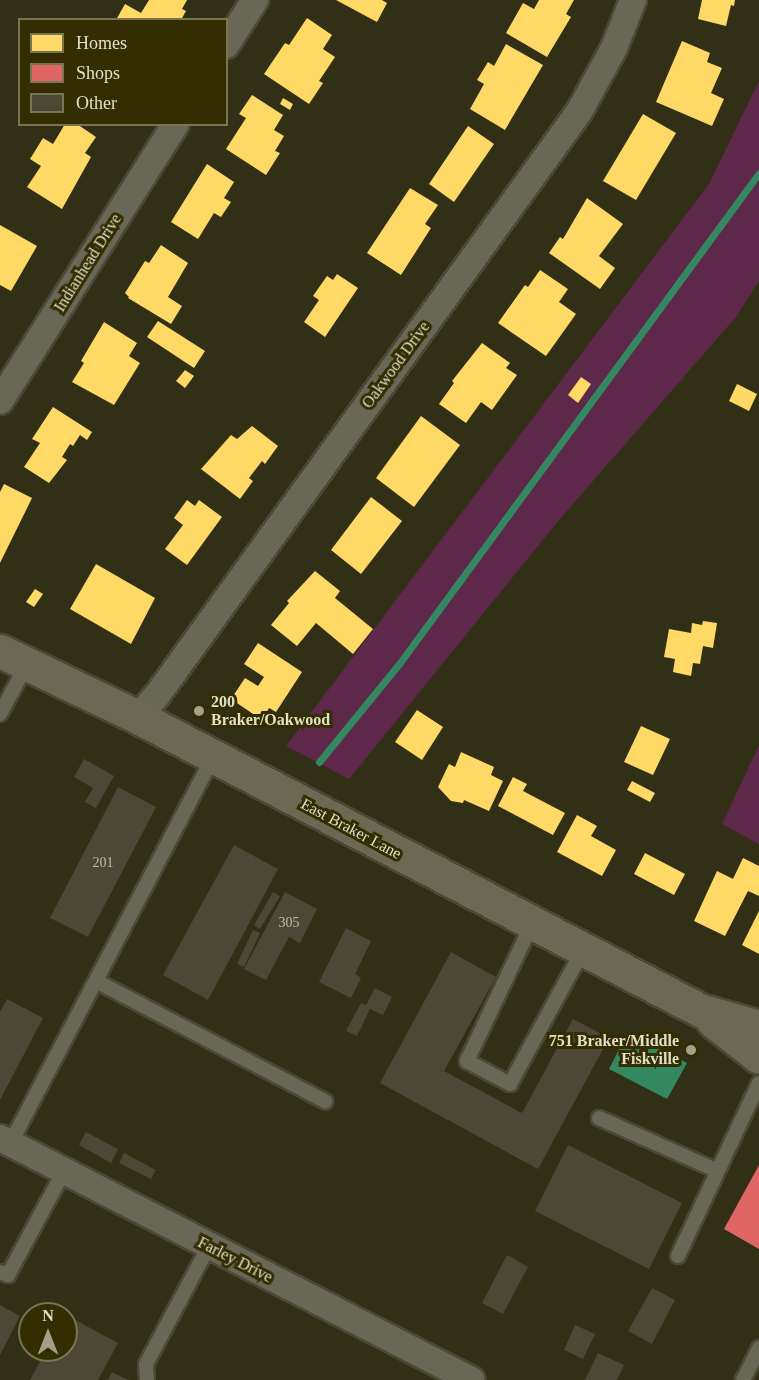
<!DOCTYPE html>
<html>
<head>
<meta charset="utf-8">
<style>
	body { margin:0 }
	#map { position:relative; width:759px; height:1380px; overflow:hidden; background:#322f17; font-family:"Times New Roman",serif }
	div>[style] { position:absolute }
	.green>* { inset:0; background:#5d2849 }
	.water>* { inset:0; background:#348861 }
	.homes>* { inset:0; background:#ffd966 }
	.shops>* { inset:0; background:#e06666 }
	.stream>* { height:7px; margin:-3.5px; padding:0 3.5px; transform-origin:3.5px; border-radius:3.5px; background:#348861 }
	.building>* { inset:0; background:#4c4835 }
	.roads { filter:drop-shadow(2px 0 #4b4936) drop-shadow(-2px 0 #4b4936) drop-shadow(0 2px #4b4936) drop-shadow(0 -2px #4b4936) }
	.service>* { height:14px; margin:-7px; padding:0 7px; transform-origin:7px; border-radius:7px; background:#696756 }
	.minor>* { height:26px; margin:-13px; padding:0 13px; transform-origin:13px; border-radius:13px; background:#696756 }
	.secondary>* { height:33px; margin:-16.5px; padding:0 16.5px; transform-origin:16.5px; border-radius:16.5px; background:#6b6853 }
	.dots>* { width:16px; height:16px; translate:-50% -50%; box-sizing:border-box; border:3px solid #332d01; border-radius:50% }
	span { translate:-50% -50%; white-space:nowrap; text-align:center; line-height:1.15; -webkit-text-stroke:6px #332d01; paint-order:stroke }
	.number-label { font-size:14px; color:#bcb9a3 }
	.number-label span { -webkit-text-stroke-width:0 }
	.street-label { font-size:16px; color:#e1dfc8 }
	.poi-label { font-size:16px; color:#e1dfc8; font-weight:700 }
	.left { translate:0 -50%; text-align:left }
	.right { translate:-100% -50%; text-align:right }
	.legend { position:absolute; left:18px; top:18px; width:210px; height:108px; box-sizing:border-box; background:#332d01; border:2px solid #797451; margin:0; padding:8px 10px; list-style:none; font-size:18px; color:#e1dfc8 }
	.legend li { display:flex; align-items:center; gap:12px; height:30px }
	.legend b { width:30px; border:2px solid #797451 }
	.north { position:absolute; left:18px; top:1302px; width:60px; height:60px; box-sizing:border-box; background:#332d01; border:2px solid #797451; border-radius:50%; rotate:0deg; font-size:16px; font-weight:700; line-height:24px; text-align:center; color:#e1dfc8 }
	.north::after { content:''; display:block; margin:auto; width:21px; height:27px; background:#a4a18a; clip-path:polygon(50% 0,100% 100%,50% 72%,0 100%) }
</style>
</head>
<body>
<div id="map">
	<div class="green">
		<div style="clip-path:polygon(759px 81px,759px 281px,736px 317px,559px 520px,349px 779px,286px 746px,709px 184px)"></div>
		<div style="clip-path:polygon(759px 745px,759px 844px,722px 824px)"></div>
	</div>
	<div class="water">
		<div style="clip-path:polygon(628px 1032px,687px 1063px,667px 1099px,609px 1069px)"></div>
	</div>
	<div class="homes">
		<div style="clip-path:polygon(149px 0,187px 0,182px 9px,186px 11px,181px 20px,116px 20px,125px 4px,141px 13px)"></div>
		<div style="clip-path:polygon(336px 0,382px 0,387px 3px,377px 22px)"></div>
		<div style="clip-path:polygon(539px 0,574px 0,566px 14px,571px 17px,547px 57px,506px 33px,523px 3px,534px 9px)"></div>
		<div style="clip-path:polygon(702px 0,735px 0,734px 6px,731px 5px,726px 26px,698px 19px)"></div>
		<div style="clip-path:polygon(307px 18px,332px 35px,323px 49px,335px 57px,319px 81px,323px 83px,309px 104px,264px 74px,285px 43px,289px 45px)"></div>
		<div style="clip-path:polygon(682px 41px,710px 53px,707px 62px,722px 68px,711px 93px,724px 99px,712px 126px,656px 102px)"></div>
		<div style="clip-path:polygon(506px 44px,543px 65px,505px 130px,470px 109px,484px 84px,477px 80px,488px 62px,494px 66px)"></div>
		<div style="clip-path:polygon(252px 95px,283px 115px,274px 130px,284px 136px,275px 151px,280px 153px,266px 175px,226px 149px,246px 118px,239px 114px)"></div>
		<div style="clip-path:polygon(283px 98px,293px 104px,290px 110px,280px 104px)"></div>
		<div style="clip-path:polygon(643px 114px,676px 133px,636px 200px,603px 181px)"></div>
		<div style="clip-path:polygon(65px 124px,77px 124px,96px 137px,85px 153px,91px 157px,62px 209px,27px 187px,41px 166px,30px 159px,43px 138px,53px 144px)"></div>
		<div style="clip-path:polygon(468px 126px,494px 144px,454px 202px,429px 184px)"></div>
		<div style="clip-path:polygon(207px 164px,234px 182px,224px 198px,231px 202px,221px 217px,214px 213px,198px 239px,171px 222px)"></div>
		<div style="clip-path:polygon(410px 188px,438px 205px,425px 224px,431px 228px,401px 275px,367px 253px)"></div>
		<div style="clip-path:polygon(587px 198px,623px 224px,599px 256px,615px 268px,600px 289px,549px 253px,560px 237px,563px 239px)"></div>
		<div style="clip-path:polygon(0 225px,37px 246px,11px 291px,0 285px)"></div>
		<div style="clip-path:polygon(161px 245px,188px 263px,168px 297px,182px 306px,171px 324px,128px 298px,129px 297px,125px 293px,145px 261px,149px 263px)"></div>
		<div style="clip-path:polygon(540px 270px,568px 289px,559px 302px,576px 314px,546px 356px,498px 323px,525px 285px,528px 287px)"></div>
		<div style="clip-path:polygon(337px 274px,358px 288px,325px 337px,304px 322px,319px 300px,313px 296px,327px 276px,333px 280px)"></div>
		<div style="clip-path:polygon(158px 321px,205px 351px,194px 368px,147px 337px)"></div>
		<div style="clip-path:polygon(104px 322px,137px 343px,129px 356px,140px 363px,114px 405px,72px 382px,84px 363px,81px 361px)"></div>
		<div style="clip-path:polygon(482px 343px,510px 363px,506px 368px,517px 375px,492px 410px,481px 402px,466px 423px,439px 404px,454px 383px,452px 381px)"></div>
		<div style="clip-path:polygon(185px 370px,194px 376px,185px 388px,176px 381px)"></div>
		<div style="clip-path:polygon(581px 377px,591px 384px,578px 403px,568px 395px)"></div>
		<div style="clip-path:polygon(737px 384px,757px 394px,749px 411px,729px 401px)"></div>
		<div style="clip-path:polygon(53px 407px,92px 432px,87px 440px,80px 435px,73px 446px,70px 444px,62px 457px,67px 460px,49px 483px,24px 467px,40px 443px,32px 439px)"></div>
		<div style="clip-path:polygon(421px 416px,460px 445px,414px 507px,376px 478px)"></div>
		<div style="clip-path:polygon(252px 426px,278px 446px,265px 464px,262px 461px,249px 478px,253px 481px,240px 499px,201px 469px,231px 435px,237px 439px)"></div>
		<div style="clip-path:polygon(4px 484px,32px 498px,0 563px,0 492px)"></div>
		<div style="clip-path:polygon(371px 497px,402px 521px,361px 574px,331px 550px)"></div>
		<div style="clip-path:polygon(187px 500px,195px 506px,199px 500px,222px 517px,187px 565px,165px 549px,183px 525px,174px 518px)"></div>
		<div style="clip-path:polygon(96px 564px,155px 598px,131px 644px,70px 609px)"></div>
		<div style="clip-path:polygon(315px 571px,340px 591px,335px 598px,373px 629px,353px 654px,316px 623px,297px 646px,271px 625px,289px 603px,287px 601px)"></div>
		<div style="clip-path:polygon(35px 589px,43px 594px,34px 607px,26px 602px)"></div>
		<div style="clip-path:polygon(703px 621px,717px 623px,713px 648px,703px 646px,700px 664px,693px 663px,691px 676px,673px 672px,675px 659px,664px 657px,669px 629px,691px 633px,692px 623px,702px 625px)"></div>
		<div style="clip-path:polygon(258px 643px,302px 672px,276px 712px,269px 708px,262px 720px,231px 699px,245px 678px,258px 686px,264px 677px,244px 664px)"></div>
		<div style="clip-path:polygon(417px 710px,443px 727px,422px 760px,395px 742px)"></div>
		<div style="clip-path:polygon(641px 726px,670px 739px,653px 775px,624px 762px)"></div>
		<div style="clip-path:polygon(461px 752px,494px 767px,491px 775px,503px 781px,489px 811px,464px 800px,463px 803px,451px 801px,438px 787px,449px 764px,455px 767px)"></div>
		<div style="clip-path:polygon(513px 777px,527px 784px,523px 791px,565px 813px,553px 835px,498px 806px)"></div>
		<div style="clip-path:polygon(632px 781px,655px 793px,650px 802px,627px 790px)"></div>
		<div style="clip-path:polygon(577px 815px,597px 826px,591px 836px,616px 850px,602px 876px,557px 852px)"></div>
		<div style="clip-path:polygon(645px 853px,685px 874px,674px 895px,634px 874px)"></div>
		<div style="clip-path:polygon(743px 858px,759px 866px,759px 896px,748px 891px,725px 936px,694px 921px,717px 871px,733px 879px)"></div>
		<div style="clip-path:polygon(759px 911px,759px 954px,742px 945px)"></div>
	</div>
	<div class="shops">
		<div style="clip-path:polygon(759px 1165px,759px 1249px,724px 1229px)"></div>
	</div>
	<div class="stream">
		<div style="left:319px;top:762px;width:127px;rotate:-50.8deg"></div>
		<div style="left:399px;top:664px;width:609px;rotate:-53.75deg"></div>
	</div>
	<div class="building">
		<div style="clip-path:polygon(84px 759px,114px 776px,96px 808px,85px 802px,93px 788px,74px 777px)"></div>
		<div style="clip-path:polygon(118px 787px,156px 807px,88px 937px,50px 918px)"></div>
		<div style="clip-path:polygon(234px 845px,278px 869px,208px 1000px,163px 975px)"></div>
		<div style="clip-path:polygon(273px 892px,280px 896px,260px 929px,254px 925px)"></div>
		<div style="clip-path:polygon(285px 892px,317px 909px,300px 943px,289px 937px,266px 980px,244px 969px)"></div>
		<div style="clip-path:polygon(346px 928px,371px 941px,355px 974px,361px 978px,351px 998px,319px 982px)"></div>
		<div style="clip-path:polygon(253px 930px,260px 933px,244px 967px,237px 964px)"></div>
		<div style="clip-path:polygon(451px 952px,496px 977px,444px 1071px,522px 1113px,573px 1019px,609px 1038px,538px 1169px,380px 1083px)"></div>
		<div style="clip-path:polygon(375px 988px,392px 997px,383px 1015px,370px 1009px,357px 1036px,346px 1031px,361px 1003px,366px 1005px)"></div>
		<div style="clip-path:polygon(7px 999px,43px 1018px,0 1100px,0 1012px)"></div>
		<div style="clip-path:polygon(86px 1132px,118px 1149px,111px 1163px,79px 1145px)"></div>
		<div style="clip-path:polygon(568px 1145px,682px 1203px,649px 1269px,535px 1211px)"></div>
		<div style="clip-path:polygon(124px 1153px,156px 1170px,151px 1179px,119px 1163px)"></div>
		<div style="clip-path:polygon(507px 1255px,528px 1267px,503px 1314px,482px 1303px)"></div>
		<div style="clip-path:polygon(652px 1288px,675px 1300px,652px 1344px,628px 1331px)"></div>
		<div style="clip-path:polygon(0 1305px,20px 1316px,0 1355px)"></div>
		<div style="clip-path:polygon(66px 1315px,118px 1343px,98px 1380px,30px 1380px,46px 1350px,66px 1350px)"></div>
		<div style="clip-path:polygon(575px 1325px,595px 1334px,583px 1359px,564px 1350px)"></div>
		<div style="clip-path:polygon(598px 1353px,624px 1365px,617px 1380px,585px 1380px)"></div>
		<div style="clip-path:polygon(112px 1372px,129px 1380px,108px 1380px)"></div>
	</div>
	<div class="roads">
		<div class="service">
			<div style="left:0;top:714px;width:57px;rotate:-61.6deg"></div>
			<div style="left:532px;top:924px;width:152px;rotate:115.4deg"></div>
			<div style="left:467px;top:1061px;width:49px;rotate:28.1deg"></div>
			<div style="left:510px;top:1084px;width:153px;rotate:-61.4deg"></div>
			<div style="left:96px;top:981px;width:259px;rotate:27.7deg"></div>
			<div style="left:599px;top:1118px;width:128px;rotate:24deg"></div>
			<div style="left:10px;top:1144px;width:438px;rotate:-62.3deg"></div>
			<div style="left:678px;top:1256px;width:191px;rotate:-64.9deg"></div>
			<div style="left:0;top:1272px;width:9px;rotate:21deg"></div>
			<div style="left:8px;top:1275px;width:118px;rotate:-61.7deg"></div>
			<div style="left:147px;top:1380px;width:16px;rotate:-94deg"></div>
			<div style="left:146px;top:1364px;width:134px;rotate:-61.9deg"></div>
			<div style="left:743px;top:1380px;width:36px;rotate:-63deg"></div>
		</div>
		<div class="minor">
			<div style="left:226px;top:45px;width:54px;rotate:-57.2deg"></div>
			<div style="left:0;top:401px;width:328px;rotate:-57.6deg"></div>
			<div style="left:138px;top:717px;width:30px;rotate:-49deg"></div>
			<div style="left:158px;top:694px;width:718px;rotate:-54.12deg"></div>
			<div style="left:579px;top:112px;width:73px;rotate:-61.3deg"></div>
			<div style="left:614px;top:48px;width:52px;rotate:-68.4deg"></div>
			<div style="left:0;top:1138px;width:530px;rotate:27.19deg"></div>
		</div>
		<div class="secondary">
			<div style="left:0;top:651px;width:153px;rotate:25.6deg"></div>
			<div style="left:138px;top:717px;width:634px;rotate:27.54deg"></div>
			<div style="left:700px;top:1010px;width:61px;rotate:16.1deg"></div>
			<div style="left:713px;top:1021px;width:58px;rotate:38deg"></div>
		</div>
	</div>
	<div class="dots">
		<div style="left:199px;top:711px;background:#a4a18a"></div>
		<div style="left:691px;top:1050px;background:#a4a18a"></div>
	</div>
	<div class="number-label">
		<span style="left:103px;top:863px">201</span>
		<span style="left:289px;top:923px">305</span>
	</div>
	<div class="street-label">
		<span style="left:88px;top:263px;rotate:-58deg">Indianhead Drive</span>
		<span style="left:396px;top:365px;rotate:-54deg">Oakwood Drive</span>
		<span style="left:351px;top:829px;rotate:28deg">East Braker Lane</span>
		<span style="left:235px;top:1260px;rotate:27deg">Farley Drive</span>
	</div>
	<div class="poi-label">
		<span class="left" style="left:211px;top:711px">200<br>Braker/Oakwood</span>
		<span class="right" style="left:679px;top:1050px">751 Braker/Middle<br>Fiskville</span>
	</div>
	<ul class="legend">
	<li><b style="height:16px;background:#ffd966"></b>Homes</li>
	<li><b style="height:16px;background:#e06666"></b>Shops</li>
	<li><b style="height:16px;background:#4c4835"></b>Other</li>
	</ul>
	<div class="north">N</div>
</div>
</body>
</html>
